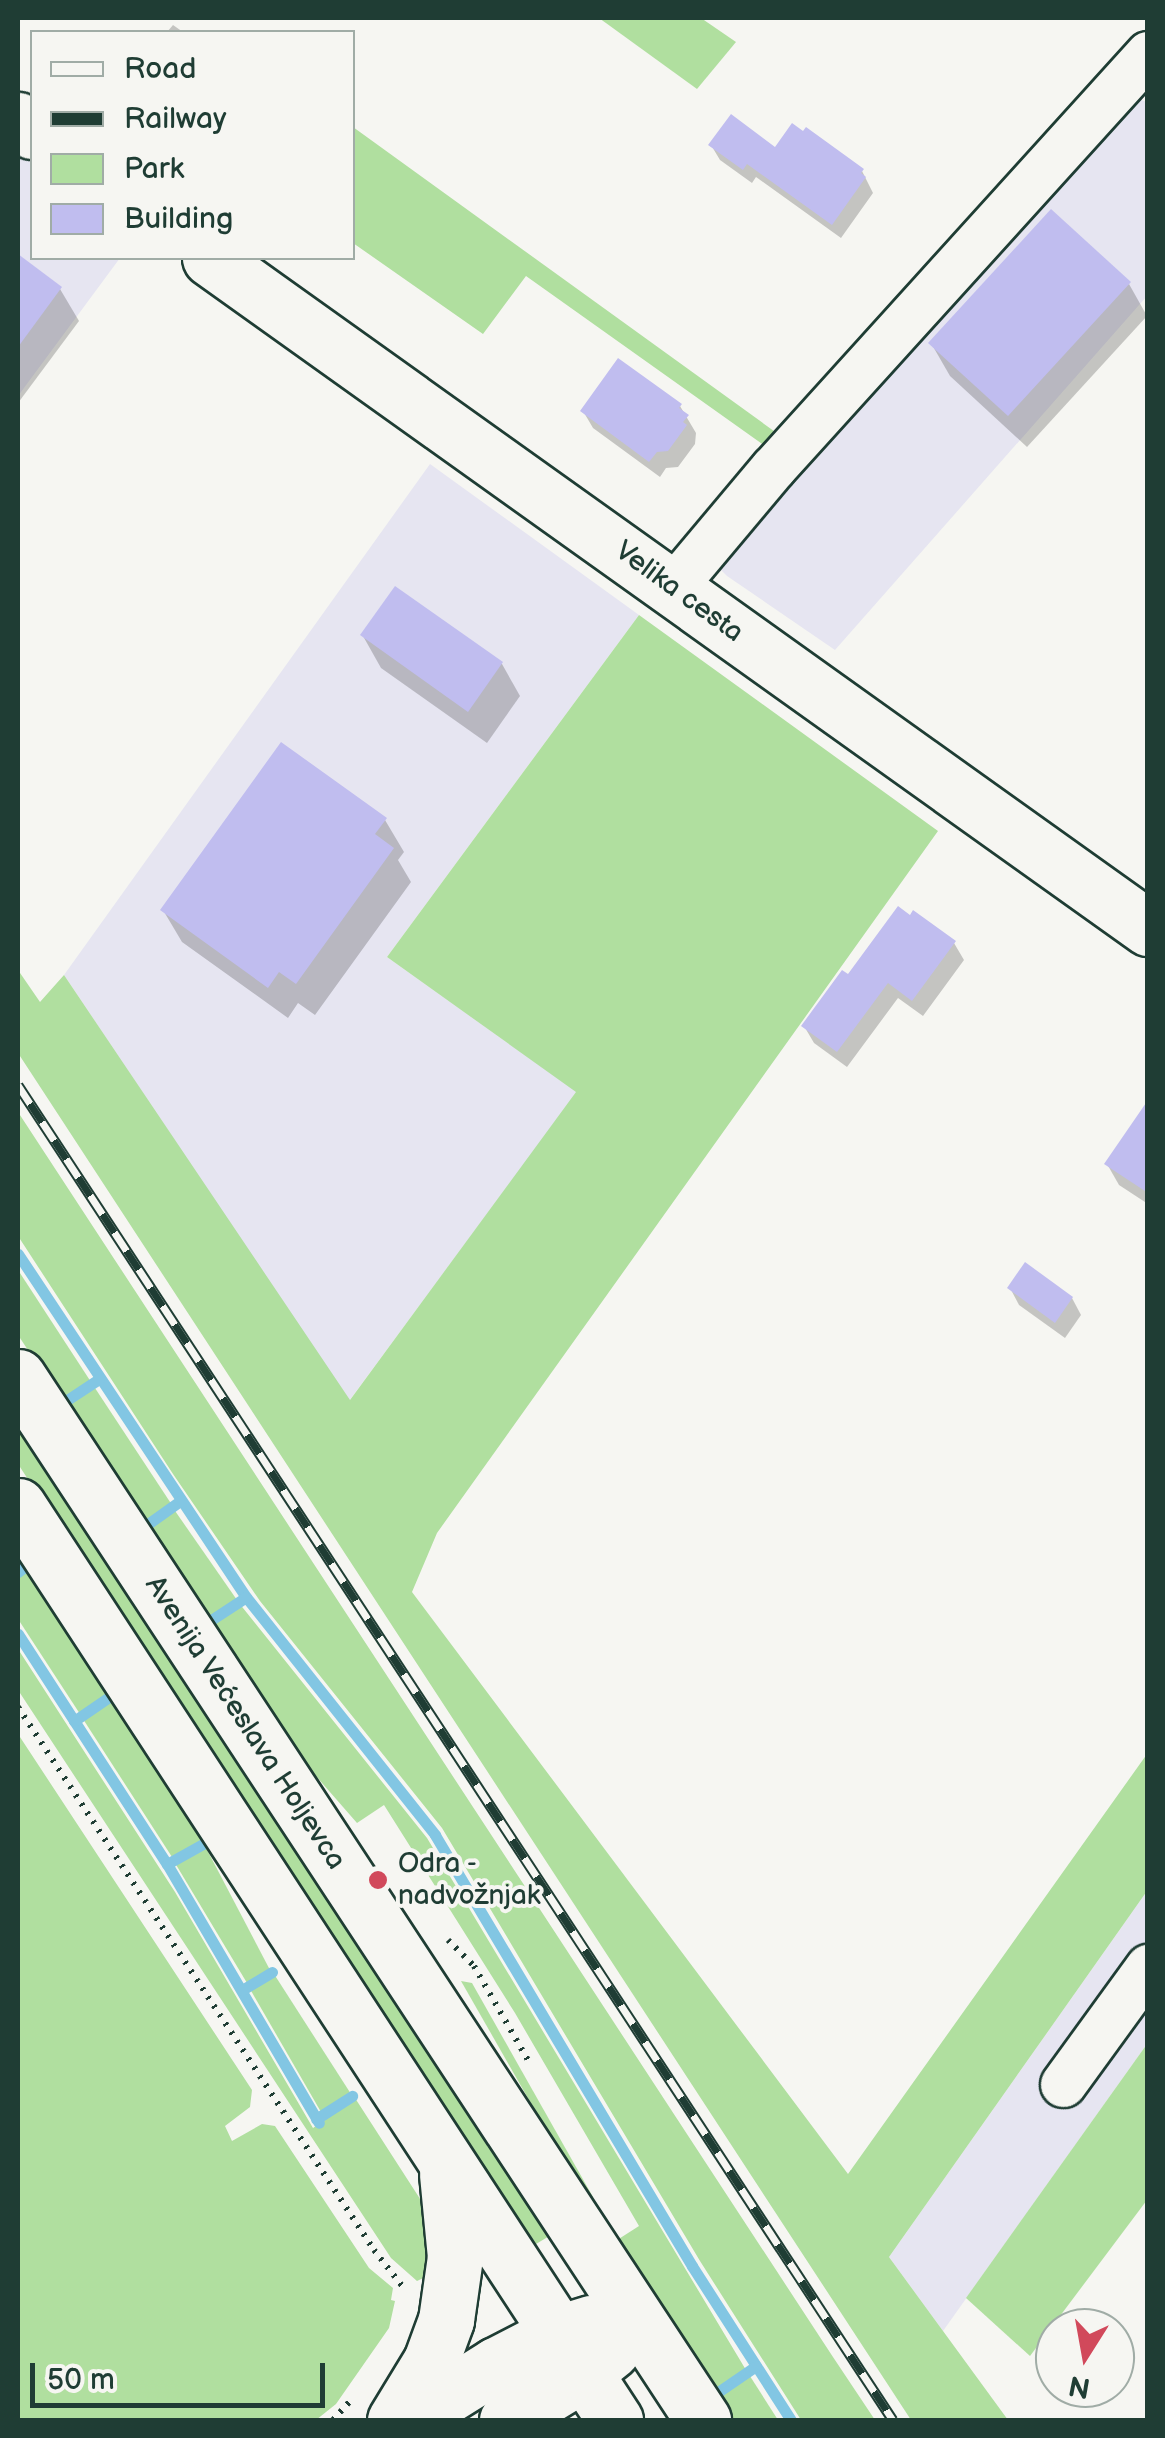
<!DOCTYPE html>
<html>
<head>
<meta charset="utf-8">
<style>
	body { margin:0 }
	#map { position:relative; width:1165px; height:2438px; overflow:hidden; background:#f6f6f2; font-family:"Balsamiq Sans",sans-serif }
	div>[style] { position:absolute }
	.built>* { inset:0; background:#e6e5f1 }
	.green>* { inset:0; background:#b0df9f }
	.shadow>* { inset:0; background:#0003 }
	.stream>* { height:11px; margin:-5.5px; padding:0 5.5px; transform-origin:5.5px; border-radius:5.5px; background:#82c6e3 }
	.building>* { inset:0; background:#c0bdef }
	.path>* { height:6px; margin-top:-3px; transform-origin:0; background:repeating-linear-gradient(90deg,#1f3d34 0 2.5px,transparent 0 10.5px) }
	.roads { filter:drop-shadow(2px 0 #1f3d34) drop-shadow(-2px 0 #1f3d34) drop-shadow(0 2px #1f3d34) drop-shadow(0 -2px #1f3d34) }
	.minor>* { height:45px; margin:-22.5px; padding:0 22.5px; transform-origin:22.5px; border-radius:22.5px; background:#f6f6f2 }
	.major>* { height:55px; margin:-27.5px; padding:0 27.5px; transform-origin:27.5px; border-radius:27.5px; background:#f6f6f2 }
	.rail>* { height:11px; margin-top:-5.5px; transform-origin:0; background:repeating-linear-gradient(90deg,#f6f6f2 0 22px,#1f3d34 0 44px); box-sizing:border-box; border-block:2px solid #1f3d34 }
	.dots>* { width:28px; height:28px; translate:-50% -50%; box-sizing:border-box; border:5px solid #f6f6f2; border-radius:50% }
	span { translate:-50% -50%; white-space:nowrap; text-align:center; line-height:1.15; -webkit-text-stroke:8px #f6f6f2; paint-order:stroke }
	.street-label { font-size:28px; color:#1f3d34 }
	.poi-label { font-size:28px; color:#1f3d34 }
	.left { translate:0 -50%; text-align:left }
	.frame { position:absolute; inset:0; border:20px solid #1f3d34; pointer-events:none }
	.legend { position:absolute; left:30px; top:30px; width:325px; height:230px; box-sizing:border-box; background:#f6f6f2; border:2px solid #a0aca6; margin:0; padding:12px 18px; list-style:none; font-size:30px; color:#1f3d34 }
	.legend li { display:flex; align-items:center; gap:20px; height:50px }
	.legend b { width:50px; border:2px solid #a0aca6 }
	.north { position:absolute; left:1035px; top:2308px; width:100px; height:100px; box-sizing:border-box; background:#f6f6f2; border:2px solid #a0aca6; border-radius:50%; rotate:191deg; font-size:28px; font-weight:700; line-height:40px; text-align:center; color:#1f3d34 }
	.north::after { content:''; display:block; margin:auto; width:35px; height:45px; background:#d1495b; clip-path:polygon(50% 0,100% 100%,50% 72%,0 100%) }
	.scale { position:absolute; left:30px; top:2363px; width:295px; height:45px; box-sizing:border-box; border:5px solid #1f3d34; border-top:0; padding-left:12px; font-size:30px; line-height:35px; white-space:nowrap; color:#1f3d34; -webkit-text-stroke:8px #f6f6f2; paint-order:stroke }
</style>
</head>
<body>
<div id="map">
	<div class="built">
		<div style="clip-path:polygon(1133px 97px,1147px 102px,1147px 296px,835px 650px,727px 576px,718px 567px,719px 556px)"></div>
		<div style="clip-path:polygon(18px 147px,32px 157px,32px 258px,120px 258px,18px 396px)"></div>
		<div style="clip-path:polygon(430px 464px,639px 615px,387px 957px,577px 1092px,349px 1401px,64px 975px)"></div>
		<div style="clip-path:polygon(1147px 1891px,1147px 2044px,943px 2331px,889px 2257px)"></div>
	</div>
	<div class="green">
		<div style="clip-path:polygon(599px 18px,701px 18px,736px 42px,697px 89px)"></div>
		<div style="clip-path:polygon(353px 127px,785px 439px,775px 453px,526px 276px,483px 334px,353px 243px)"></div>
		<div style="clip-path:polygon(639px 615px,938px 831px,437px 1533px,412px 1592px,848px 2174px,1147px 1754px,1147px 1891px,889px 2257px,1008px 2420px,911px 2420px,18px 1053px,18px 970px,40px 1002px,64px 975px,350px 1400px,576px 1092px,387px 957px)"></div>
		<div style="clip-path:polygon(18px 1112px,831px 2354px,875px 2420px,801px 2420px,700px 2261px,442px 1828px,260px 1601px,173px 1474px,18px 1236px)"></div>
		<div style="clip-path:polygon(18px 1270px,91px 1382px,61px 1400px,18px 1335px)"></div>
		<div style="clip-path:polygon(93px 1385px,172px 1505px,142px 1524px,66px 1405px)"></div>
		<div style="clip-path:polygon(18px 1422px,551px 2235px,531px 2247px,18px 1464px)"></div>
		<div style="clip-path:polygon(173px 1508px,237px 1600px,205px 1620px,147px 1528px)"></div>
		<div style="clip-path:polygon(27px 1568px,110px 1693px,80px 1714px,18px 1619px,18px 1574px)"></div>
		<div style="clip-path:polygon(239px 1603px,427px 1838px,746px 2370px,714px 2390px,614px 2242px,639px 2226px,515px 2013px,384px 1805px,357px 1823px,295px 1752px,210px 1624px)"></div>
		<div style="clip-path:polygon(18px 1649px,175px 1892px,313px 2128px,355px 2098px,424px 2205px,421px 2212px,423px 2217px,428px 2215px,438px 2271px,417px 2281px,391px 2258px,18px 1690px)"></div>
		<div style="clip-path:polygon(113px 1698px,197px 1830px,201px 1842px,178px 1855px,172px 1857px,83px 1719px)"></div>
		<div style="clip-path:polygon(18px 1734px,252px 2090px,250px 2107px,225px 2126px,232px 2141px,262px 2124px,275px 2126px,369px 2268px,393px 2288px,391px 2300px,395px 2301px,389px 2328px,336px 2404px,316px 2420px,18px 2420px)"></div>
		<div style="clip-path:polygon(205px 1846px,270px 1970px,247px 1983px,175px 1863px)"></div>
		<div style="clip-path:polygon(274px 1974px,351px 2094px,321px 2112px,250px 1989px)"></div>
		<div style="clip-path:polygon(461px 1981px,472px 1983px,593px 2197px,588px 2203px)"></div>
		<div style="clip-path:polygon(1147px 2044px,1147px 2200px,1030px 2356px,966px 2298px)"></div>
		<div style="clip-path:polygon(748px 2373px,778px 2420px,734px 2420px,724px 2405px,720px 2394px)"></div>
	</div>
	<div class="shadow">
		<div style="clip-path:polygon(173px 25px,183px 32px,167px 32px)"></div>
		<div style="clip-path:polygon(711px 145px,776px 150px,862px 171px,873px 193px,841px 238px,756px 177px,752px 183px,720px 160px)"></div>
		<div style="clip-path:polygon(18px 257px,60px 289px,79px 321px,18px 403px)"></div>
		<div style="clip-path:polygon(1129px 284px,1147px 316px,1027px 447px,950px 376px,931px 343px)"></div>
		<div style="clip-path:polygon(680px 406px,696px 433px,695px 444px,678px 467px,666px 468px,660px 477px,593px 428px,583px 411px)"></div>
		<div style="clip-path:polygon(363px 636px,502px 664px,520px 696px,487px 743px,381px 668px)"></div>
		<div style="clip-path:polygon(385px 820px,404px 852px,398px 860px,411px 882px,315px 1015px,298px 1003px,288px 1018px,182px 942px,163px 910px)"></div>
		<div style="clip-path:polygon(954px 943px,964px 960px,923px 1016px,898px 998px,847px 1067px,814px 1043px,804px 1026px,849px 978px)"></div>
		<div style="clip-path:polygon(1148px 1105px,1148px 1204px,1119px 1185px,1107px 1164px)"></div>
		<div style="clip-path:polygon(1010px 1288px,1072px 1298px,1081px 1315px,1065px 1338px,1019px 1305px)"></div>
	</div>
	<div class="stream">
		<div style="left:18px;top:1254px;width:412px;rotate:56.4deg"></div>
		<div style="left:246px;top:1597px;width:304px;rotate:51.5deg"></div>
		<div style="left:435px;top:1835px;width:502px;rotate:59.19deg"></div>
		<div style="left:692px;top:2266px;width:183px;rotate:57.3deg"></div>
		<div style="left:64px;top:1402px;width:42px;rotate:-33.3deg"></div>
		<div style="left:145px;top:1526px;width:43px;rotate:-35.5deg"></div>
		<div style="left:18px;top:1572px;width:11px;rotate:-38deg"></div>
		<div style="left:208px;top:1622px;width:45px;rotate:-33.3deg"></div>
		<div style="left:18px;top:1634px;width:274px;rotate:57.1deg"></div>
		<div style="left:167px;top:1864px;width:300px;rotate:59.6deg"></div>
		<div style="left:74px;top:1721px;width:46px;rotate:-34.4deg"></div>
		<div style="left:167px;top:1864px;width:41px;rotate:-29.1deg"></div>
		<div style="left:242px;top:1990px;width:35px;rotate:-31deg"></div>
		<div style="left:316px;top:2119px;width:43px;rotate:-32.6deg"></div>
		<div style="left:718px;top:2392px;width:46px;rotate:-34.4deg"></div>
	</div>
	<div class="building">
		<div style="clip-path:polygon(731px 114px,775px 147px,792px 123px,803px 131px,806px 127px,864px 169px,861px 173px,866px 177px,832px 225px,747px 164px,743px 170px,708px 145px)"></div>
		<div style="clip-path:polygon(1051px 209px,1131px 282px,1008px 416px,928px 343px)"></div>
		<div style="clip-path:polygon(18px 254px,62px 287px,18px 347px)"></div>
		<div style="clip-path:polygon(618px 358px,682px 404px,679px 408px,689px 415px,683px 422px,687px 425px,668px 451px,657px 452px,649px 462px,580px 411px)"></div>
		<div style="clip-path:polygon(395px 586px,503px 662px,468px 712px,360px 635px)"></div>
		<div style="clip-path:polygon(281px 742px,387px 818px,375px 834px,394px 848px,296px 984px,279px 972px,268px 988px,160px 910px)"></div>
		<div style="clip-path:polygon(898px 906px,910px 915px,913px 910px,956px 941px,912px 1001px,888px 983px,837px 1052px,801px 1026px,842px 970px,848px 974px)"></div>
		<div style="clip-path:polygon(1148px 1100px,1148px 1193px,1104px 1164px)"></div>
		<div style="clip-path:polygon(1025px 1262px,1073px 1297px,1055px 1323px,1007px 1288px)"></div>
	</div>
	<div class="path">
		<div style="left:18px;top:1707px;width:649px;rotate:56.75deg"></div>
		<div style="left:374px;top:2250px;width:47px;rotate:51.9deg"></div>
		<div style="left:448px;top:1940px;width:37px;rotate:45deg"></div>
		<div style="left:474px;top:1966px;width:111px;rotate:60.2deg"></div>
		<div style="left:333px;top:2420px;width:28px;rotate:-48deg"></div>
	</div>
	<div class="roads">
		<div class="minor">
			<div style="left:673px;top:587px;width:155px;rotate:-50deg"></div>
			<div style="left:773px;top:468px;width:559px;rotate:-47.83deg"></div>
			<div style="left:1063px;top:2084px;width:145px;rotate:-54deg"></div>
		</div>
		<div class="major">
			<div style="left:18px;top:120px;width:18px;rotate:38deg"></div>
			<div style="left:210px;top:258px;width:1153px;rotate:35.54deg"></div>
			<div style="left:18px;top:1377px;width:1248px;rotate:56.7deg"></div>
			<div style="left:18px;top:1506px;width:1092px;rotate:56.85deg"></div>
			<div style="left:395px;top:2420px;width:69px;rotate:-58.6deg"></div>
			<div style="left:431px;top:2361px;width:44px;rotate:-69.9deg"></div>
			<div style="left:446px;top:2320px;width:64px;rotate:-81.9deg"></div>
			<div style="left:455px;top:2257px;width:83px;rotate:-95.5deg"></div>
			<div style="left:408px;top:2420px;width:104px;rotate:-32deg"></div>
			<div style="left:496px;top:2365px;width:70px;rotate:-27.3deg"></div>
			<div style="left:558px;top:2333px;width:34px;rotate:-17deg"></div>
			<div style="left:507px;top:2420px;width:90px;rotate:-31.4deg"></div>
			<div style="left:584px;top:2373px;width:36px;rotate:-39deg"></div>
		</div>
	</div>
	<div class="rail">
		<div style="left:18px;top:1085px;width:1596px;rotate:56.76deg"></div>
	</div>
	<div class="dots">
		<div style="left:378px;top:1880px;background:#d1495b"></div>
	</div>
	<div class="street-label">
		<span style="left:679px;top:592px;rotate:36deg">Velika cesta</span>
		<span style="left:245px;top:1723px;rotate:57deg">Avenija Većeslava Holjevca</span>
	</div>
	<div class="poi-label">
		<span class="left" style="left:398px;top:1880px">Odra -<br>nadvožnjak</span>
	</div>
	<div class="frame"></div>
	<ul class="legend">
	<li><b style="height:12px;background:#f6f6f2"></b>Road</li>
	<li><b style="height:12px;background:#1f3d34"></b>Railway</li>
	<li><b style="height:28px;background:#b0df9f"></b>Park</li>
	<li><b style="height:28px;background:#c0bdef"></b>Building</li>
	</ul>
	<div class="north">N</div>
	<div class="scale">50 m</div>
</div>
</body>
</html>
